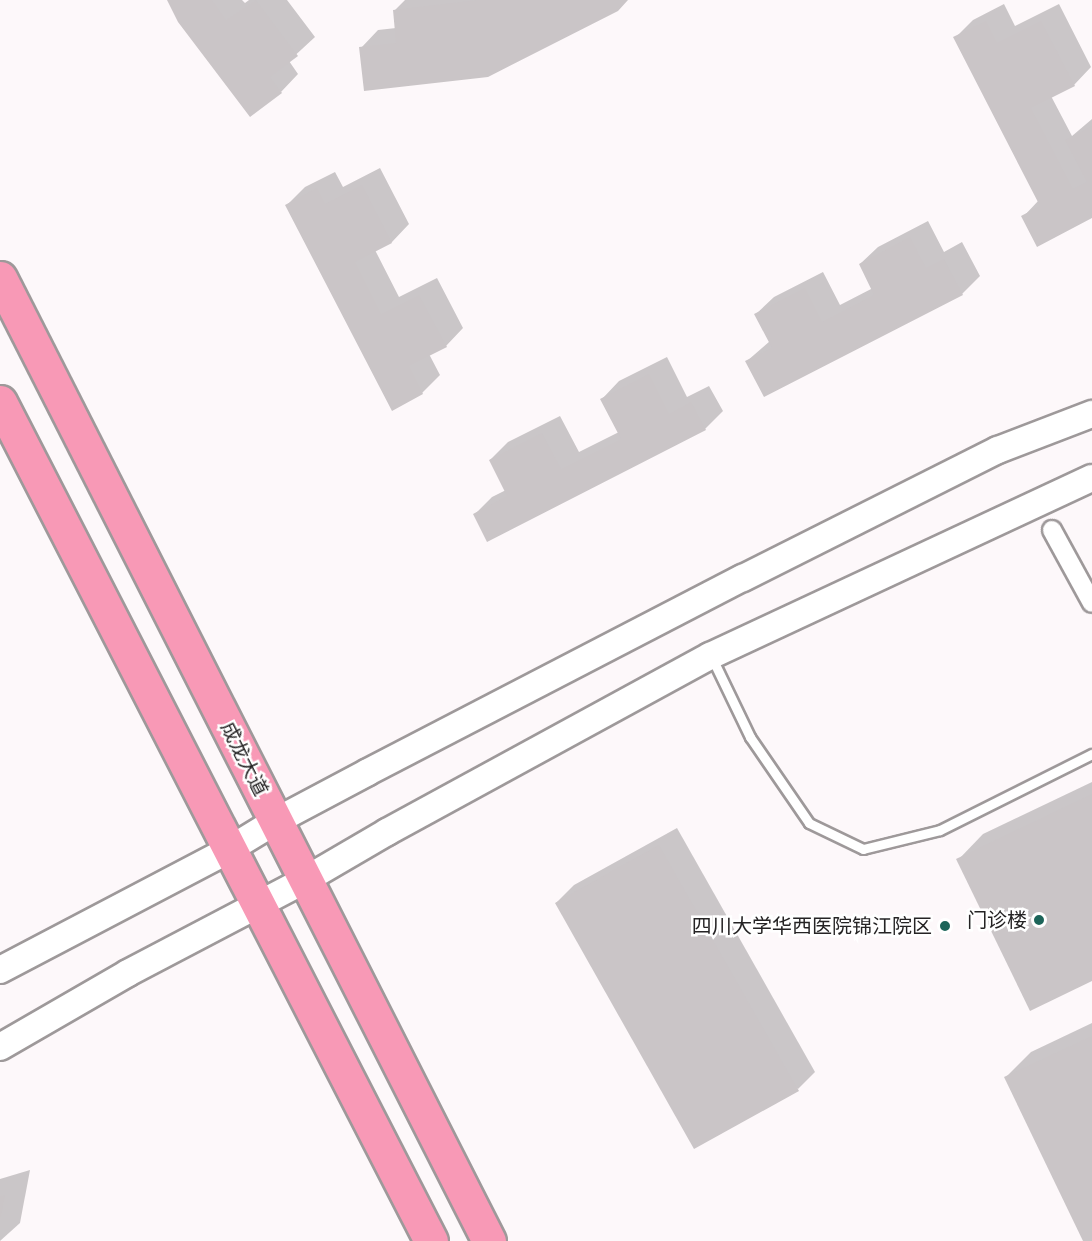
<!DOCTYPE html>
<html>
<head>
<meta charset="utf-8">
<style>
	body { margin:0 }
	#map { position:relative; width:1092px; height:1241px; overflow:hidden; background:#fdf8fa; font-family:"Crimson Pro","Noto Sans SC",serif }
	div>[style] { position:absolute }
	.shadow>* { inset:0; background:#0003 }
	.building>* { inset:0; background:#cac5c7 }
	.roads { filter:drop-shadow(2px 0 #9e999a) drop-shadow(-2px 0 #9e999a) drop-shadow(0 2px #9e999a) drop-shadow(0 -2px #9e999a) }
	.lane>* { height:9px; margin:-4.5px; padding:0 4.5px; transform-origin:4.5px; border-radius:4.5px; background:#fff }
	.street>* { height:18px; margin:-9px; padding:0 9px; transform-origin:9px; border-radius:9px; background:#fff }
	.secondary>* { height:26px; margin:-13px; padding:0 13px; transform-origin:13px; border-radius:13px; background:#fff }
	.highway>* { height:33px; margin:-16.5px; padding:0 16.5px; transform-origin:16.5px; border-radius:16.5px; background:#f899b6 }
	.dots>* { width:16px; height:16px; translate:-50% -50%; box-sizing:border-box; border:3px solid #fff; border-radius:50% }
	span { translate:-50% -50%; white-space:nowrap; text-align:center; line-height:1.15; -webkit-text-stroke:5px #fff; paint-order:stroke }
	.street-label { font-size:20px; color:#252324 }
	.poi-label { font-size:20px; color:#252324 }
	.right { translate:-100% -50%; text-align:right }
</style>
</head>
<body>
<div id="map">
	<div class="shadow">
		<div style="clip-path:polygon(169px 0,242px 0,245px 3px,249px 0,287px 0,315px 37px,289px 61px,298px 74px,281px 92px)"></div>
		<div style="clip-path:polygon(405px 0,627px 0,488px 75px,361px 48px,378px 30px,396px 28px,394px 11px)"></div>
		<div style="clip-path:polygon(1004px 4px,1015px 26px,1059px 4px,1091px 67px,1074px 85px,1051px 96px,1072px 136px,1092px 119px,1092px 217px,1023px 217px,1039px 200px,955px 38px,973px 20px)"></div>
		<div style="clip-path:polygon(380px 168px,409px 224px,392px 242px,375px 250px,399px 297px,437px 278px,463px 328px,446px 346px,429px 354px,440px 375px,422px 393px,287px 205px,305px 187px,335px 172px,343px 187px)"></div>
		<div style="clip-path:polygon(928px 221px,944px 252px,962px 242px,980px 276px,962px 294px,747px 361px,770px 341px,756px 314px,774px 297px,823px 272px,840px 305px,873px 288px,860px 264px,878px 247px)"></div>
		<div style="clip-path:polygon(667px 357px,687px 397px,709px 386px,723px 411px,705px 429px,475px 514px,492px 497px,506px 490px,490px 460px,508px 442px,560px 416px,579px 452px,619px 432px,602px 399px,619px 381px)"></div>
		<div style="clip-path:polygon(1092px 782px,1092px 980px,958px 860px,983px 834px)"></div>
		<div style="clip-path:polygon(677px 828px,815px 1072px,798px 1089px,556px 903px,574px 885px)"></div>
		<div style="clip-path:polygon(1092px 1023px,1092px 1241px,1084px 1241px,1006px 1077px,1031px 1052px)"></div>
		<div style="clip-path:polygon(30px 1170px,20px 1223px,0 1241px,0 1179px)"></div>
	</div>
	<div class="building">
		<div style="clip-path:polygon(167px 0,212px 0,226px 20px,256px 0,298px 56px,270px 77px,282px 93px,250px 117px,178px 22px)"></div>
		<div style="clip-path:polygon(478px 0,628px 0,618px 11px,488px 77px,364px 91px,359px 47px,396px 43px,393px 10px)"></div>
		<div style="clip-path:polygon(986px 21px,997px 43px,1041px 21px,1075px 86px,1031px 108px,1073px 189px,1087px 182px,1065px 140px,1092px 126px,1092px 218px,1037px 247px,1021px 216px,1040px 206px,953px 37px)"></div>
		<div style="clip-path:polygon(362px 185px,392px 243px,355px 262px,381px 314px,419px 295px,447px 347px,409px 366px,423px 394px,392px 411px,285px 205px,317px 188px,325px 204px)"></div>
		<div style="clip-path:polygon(910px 237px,926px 268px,944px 259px,963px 295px,764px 397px,745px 361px,772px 348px,754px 314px,805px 288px,822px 322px,874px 295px,859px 264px)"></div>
		<div style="clip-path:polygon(649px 374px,669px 414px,691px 402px,706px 430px,487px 542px,473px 514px,507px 496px,489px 460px,542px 433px,561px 469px,621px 439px,600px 399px)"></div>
		<div style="clip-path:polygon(1092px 794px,1092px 981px,1030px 1011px,956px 859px)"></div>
		<div style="clip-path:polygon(659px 845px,799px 1091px,694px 1149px,555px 903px)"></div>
		<div style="clip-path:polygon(1092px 1036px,1092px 1241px,1083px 1241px,1004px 1077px)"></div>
		<div style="clip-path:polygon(5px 1195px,1px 1217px,0 1217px,0 1196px)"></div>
	</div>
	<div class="roads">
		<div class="lane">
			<div style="left:712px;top:658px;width:88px;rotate:64.3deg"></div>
			<div style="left:750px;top:737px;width:104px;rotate:55.5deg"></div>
			<div style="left:809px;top:823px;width:60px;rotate:25.7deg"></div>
			<div style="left:863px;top:849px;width:79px;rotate:-13.9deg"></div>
			<div style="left:940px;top:830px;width:170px;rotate:-26.6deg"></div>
		</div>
		<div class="street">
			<div style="left:1052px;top:530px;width:83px;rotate:61.3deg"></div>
		</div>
		<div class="secondary">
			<div style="left:0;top:970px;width:260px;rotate:-27.7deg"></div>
			<div style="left:230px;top:849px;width:54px;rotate:-31.3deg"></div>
			<div style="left:276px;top:821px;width:104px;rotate:-28deg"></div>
			<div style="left:368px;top:772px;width:422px;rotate:-27.4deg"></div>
			<div style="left:743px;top:578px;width:285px;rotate:-26.7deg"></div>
			<div style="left:998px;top:450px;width:101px;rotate:-21deg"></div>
			<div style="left:0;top:1047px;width:148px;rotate:-30deg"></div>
			<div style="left:128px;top:973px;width:200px;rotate:-27.7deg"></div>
			<div style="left:305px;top:880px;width:95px;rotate:-30.3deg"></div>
			<div style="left:387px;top:832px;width:368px;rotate:-28.6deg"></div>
			<div style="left:710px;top:656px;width:421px;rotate:-25deg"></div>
		</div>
		<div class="highway">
			<div style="left:0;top:278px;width:1080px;rotate:63.08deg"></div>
			<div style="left:0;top:402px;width:943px;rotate:62.81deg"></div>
		</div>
	</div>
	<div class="dots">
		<div style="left:1039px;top:920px;background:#1c6459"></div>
		<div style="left:945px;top:926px;background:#1c6459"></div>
	</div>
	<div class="street-label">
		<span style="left:244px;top:759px;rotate:63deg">成龙大道</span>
	</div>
	<div class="poi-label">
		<span class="right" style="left:1027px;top:920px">门诊楼</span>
		<span class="right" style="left:932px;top:926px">四川大学华西医院锦江院区</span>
	</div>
</div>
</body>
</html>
